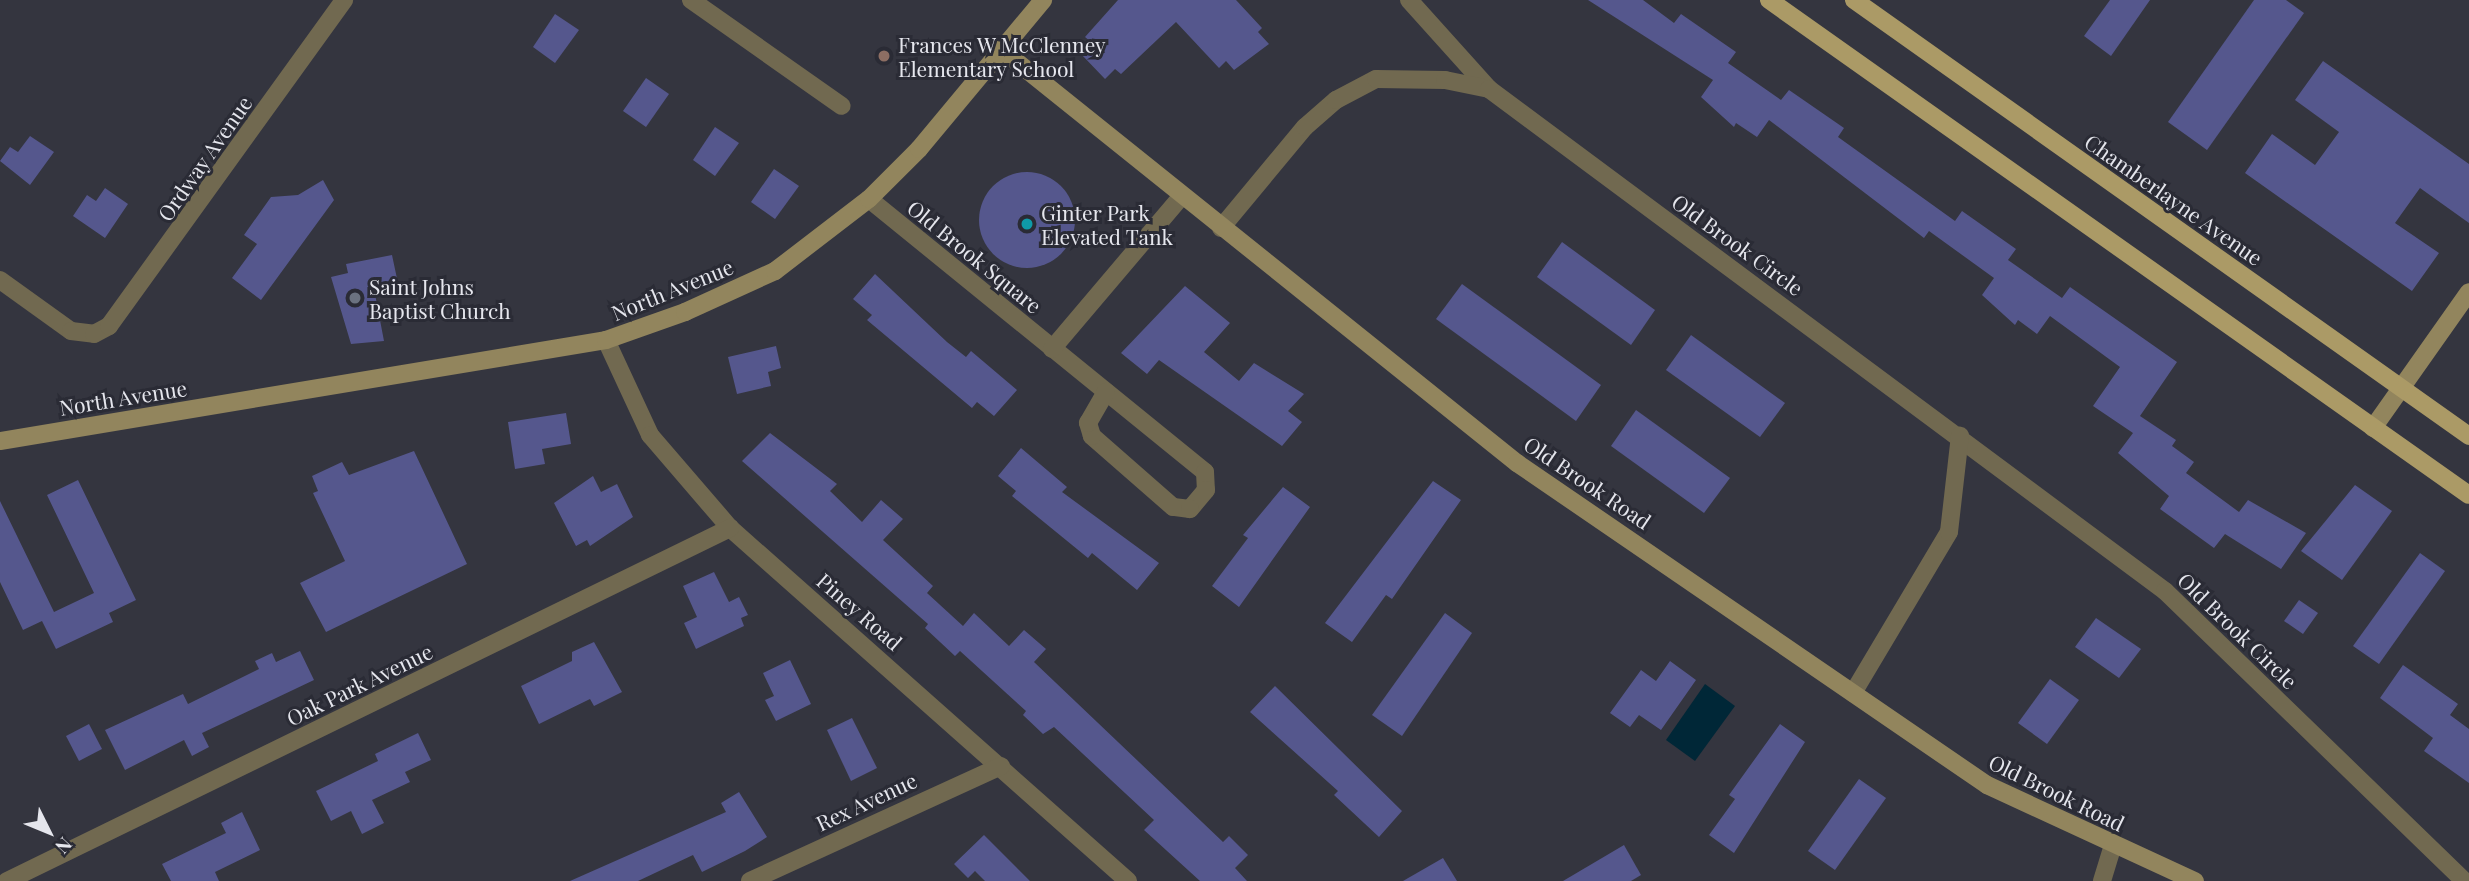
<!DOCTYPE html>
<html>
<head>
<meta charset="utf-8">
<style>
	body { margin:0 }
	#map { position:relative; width:2469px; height:881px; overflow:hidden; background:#34353f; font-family:"Playfair Display",serif }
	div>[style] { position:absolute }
	.water>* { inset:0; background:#002737 }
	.building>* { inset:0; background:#55578d }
	.round { border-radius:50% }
	.street>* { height:18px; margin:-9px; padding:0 9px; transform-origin:9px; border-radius:9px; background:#716950 }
	.secondary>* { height:18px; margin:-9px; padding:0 9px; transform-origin:9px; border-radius:9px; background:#92855d }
	.primary>* { height:18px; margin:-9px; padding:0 9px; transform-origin:9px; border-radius:9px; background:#ab9a66 }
	.dots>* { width:19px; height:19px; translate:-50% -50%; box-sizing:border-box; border:4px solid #2a2b35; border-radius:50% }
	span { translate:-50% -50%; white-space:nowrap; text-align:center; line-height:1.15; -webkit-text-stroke:6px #2a2b35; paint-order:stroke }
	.poi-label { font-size:21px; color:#e5e6ed }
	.left { translate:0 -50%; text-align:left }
	.street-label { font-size:21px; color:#e5e6ed }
	.north { position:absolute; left:14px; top:797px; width:70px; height:70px; -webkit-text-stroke:5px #2a2b35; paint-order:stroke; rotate:133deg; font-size:19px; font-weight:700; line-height:28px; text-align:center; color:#e5e6ed }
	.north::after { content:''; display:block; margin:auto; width:24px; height:32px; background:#e5e6ed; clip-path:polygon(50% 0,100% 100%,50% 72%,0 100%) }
</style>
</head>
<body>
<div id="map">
	<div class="water">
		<div style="clip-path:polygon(1705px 684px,1735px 706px,1695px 761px,1666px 740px)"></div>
	</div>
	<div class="building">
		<div style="clip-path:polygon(1118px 0,1236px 0,1262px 28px,1258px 32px,1269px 44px,1234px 70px,1226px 61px,1219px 68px,1176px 22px,1121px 74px,1115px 69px,1105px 79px,1080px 53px,1091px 42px,1085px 37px)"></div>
		<div style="clip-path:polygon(1588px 0,1643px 0,1674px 23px,1681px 14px,1736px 52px,1728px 63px,1781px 100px,1789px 90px,1844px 128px,1838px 137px,1955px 221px,1962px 211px,2016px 249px,2008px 260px,2062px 298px,2070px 287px,2177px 362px,2140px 416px,2176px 440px,2172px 446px,2194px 462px,2186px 473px,2239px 512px,2248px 500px,2306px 533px,2281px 569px,2225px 534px,2214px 548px,2160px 509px,2169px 496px,2118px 453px,2133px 433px,2093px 406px,2120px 367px,2050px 316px,2037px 334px,2018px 320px,2015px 325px,1982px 295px,1994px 278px,1929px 231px,1924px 238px,1769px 120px,1757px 137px,1736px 123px,1734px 127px,1701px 97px,1713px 80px)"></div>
		<div style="clip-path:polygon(2110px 0,2150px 0,2111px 56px,2084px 36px)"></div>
		<div style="clip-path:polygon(2254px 0,2286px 0,2304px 13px,2207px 150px,2168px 122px)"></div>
		<div style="clip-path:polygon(555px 14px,579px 30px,555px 63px,533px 47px)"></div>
		<div style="clip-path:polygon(2323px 61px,2469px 164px,2469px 223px,2420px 188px,2395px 223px,2439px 253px,2412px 291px,2245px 173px,2272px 134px,2315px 165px,2339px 132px,2295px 100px)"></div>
		<div style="clip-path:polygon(646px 78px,669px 94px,646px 127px,623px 111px)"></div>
		<div style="clip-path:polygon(715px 127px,739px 143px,715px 176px,693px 160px)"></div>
		<div style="clip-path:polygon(30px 136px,54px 152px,30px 185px,0 161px,10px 147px,18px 152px)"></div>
		<div style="clip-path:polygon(774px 169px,799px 186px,775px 219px,751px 202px)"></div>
		<div class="round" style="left:979px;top:172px;width:96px;height:96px"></div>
		<div style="clip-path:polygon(323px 180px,334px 200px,261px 300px,232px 278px,257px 244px,244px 235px,271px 197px,298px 195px)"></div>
		<div style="clip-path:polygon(105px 188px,128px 204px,105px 238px,73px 216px,87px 195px,96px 201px)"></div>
		<div style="clip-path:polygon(1562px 242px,1655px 310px,1631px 345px,1537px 277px)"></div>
		<div style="clip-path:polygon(392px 255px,399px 288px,375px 294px,384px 341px,351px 344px,331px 277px,348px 273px,346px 264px)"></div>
		<div style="clip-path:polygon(875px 274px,947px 342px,966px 357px,971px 351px,1017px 390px,994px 416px,977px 402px,972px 408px,867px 320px,872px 315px,853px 299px)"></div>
		<div style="clip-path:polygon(1462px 284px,1601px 385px,1576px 421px,1436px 319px)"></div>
		<div style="clip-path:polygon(1185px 286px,1230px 323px,1204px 352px,1239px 381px,1254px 363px,1304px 394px,1288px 411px,1302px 422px,1282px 446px,1159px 360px,1147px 374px,1121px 353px)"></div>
		<div style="clip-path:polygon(1691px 335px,1785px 403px,1760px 437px,1666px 370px)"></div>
		<div style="clip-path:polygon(776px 346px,781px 368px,768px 372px,771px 386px,737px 394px,728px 357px)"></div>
		<div style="clip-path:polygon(1636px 410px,1730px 478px,1704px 513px,1611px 446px)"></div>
		<div style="clip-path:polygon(566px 413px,571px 444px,542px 449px,545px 464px,515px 469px,508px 422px)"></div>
		<div style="clip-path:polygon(770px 433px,837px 484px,830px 491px,862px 522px,881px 500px,903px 519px,883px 540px,933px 586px,927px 593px,963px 626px,974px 613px,1009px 646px,1024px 630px,1046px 649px,1034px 662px,1223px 842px,1229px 836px,1248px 855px,1235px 868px,1247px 881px,1200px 881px,1144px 830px,1154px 820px,1054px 727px,1043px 734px,1023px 715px,1026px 711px,960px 651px,955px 656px,925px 628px,928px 624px,742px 461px)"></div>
		<div style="clip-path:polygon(1021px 448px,1067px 487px,1062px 492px,1159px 563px,1137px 590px,1092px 553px,1088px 558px,1012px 496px,1016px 491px,998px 476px)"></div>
		<div style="clip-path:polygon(414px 451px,467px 564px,326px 632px,300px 583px,345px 561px,313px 493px,318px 491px,312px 476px,342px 462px,349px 475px)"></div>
		<div style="clip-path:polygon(593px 476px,601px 492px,617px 484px,633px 517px,590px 546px,587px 540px,576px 546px,554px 503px)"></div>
		<div style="clip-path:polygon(78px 480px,136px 600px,109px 613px,113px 622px,56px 649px,42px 621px,23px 630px,0 582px,0 501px,54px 612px,94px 593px,47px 495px)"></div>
		<div style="clip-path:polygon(1433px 481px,1461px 500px,1392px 599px,1386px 595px,1352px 642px,1325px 623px)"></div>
		<div style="clip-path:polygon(2355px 485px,2392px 511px,2342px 580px,2301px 551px)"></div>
		<div style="clip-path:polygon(1283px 487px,1310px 507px,1239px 607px,1212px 586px,1248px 538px,1243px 535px)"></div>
		<div style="clip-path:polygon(2420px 553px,2445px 571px,2379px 664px,2353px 646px)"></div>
		<div style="clip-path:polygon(714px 572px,729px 602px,739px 597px,748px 615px,741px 618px,744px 626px,696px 649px,684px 623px,697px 617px,683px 586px)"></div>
		<div style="clip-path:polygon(2299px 600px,2318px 613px,2303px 634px,2284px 621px)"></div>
		<div style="clip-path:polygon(1445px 613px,1472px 633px,1402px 736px,1372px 715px)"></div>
		<div style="clip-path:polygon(2096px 618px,2141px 649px,2119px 678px,2075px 647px)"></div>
		<div style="clip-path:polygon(594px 642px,622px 692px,594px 706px,590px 699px,539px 724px,521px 686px,572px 661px,572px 652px)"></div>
		<div style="clip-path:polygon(300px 651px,314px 680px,202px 733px,209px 747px,192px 756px,184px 740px,125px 770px,105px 730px,183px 694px,188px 704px,259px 669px,255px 661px,272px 653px,276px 662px)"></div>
		<div style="clip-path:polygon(790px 660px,811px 704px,776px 721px,765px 700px,774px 696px,763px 673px)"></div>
		<div style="clip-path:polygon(1670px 661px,1696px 680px,1661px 730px,1639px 715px,1630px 727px,1610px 713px,1641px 670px,1656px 681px)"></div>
		<div style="clip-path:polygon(2403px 665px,2458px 704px,2450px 715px,2469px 729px,2469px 783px,2424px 751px,2433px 738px,2380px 698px)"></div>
		<div style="clip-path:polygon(2050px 679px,2079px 700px,2047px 744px,2018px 723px)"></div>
		<div style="clip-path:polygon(1275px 686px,1402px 811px,1379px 837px,1334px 795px,1338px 791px,1250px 712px)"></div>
		<div style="clip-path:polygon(852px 718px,877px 768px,851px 781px,827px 730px)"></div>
		<div style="clip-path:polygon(89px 724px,102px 749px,79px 761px,66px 736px)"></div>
		<div style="clip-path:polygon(1780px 724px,1805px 742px,1734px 853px,1709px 835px,1735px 799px,1729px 795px)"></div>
		<div style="clip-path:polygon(418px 733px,431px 760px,405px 772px,410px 782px,372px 800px,384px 823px,362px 834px,351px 811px,331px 821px,316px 791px,378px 761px,375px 754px)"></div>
		<div style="clip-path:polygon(1859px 779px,1886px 798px,1835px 870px,1808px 851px)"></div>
		<div style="clip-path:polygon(739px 792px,767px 837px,745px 851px,702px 872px,693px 855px,638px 881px,570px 881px,726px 812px,721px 803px)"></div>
		<div style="clip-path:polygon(242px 812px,260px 850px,215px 872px,219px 881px,171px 881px,162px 864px,226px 833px,221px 823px)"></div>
		<div style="clip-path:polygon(984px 835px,1030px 881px,985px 881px,975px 871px,968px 878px,954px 864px)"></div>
		<div style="clip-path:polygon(1624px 845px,1641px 875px,1631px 881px,1563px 881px)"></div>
		<div style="clip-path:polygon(1443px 858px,1457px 881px,1403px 881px)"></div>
	</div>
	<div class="street">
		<div style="left:691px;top:0;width:184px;rotate:35.1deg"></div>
		<div style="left:1409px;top:0;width:120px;rotate:48deg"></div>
		<div style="left:869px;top:199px;width:433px;rotate:39.1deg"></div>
		<div style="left:1205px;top:472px;width:18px;rotate:87deg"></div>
		<div style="left:1206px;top:490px;width:25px;rotate:130deg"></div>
		<div style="left:1190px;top:509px;width:17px;rotate:-173deg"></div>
		<div style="left:1173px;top:507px;width:108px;rotate:-138.8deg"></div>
		<div style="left:1092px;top:436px;width:14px;rotate:-107deg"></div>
		<div style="left:1088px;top:423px;width:36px;rotate:-60deg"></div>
		<div style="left:1221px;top:228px;width:131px;rotate:-50.3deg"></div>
		<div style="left:1305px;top:127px;width:41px;rotate:-41.1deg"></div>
		<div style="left:1336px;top:100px;width:45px;rotate:-27.7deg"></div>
		<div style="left:1376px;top:79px;width:69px;rotate:0.8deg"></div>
		<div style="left:1445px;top:80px;width:45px;rotate:11.6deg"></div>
		<div style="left:1489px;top:89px;width:842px;rotate:36.6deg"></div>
		<div style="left:2165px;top:591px;width:417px;rotate:44.1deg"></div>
		<div style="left:0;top:280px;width:87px;rotate:35.7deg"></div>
		<div style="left:71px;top:331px;width:23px;rotate:7deg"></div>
		<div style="left:94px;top:334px;width:17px;rotate:-28deg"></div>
		<div style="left:109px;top:326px;width:402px;rotate:-54.2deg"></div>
		<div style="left:606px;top:340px;width:105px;rotate:65.1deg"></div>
		<div style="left:650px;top:435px;width:123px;rotate:49.3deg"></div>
		<div style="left:730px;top:528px;width:532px;rotate:41.57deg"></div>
		<div style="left:1052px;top:349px;width:199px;rotate:-49.7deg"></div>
		<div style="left:1853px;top:693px;width:187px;rotate:-59.2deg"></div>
		<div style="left:1949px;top:532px;width:97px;rotate:-83.5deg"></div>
		<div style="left:7px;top:881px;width:805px;rotate:-26.02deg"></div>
		<div style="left:750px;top:881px;width:276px;rotate:-24.6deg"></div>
		<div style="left:2102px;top:881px;width:37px;rotate:-73deg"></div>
	</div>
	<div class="secondary">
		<div style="left:1002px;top:50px;width:660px;rotate:38.73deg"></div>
		<div style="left:1517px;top:463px;width:570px;rotate:34.42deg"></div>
		<div style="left:1987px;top:785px;width:229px;rotate:24.8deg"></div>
		<div style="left:2373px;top:428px;width:166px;rotate:-54.8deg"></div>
		<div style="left:0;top:441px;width:614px;rotate:-9.46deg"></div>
		<div style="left:606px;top:340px;width:84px;rotate:-19.5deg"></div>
		<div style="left:685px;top:312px;width:99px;rotate:-24.5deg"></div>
		<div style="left:775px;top:271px;width:118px;rotate:-37.5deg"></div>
		<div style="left:869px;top:199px;width:71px;rotate:-45deg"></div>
		<div style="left:919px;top:149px;width:194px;rotate:-50.2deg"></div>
	</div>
	<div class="primary">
		<div style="left:1769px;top:0;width:857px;rotate:35.27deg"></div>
		<div style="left:1854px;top:0;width:754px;rotate:35.33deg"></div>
	</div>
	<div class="dots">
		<div style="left:884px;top:56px;background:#8d6e63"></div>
		<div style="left:1027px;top:224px;background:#0f9aa8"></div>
		<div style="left:355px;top:298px;background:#6b7280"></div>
	</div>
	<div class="poi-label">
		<span class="left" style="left:898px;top:56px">Frances W McClenney<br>Elementary School</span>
		<span class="left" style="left:1041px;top:224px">Ginter Park<br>Elevated Tank</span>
		<span class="left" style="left:369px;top:298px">Saint Johns<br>Baptist Church</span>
	</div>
	<div class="street-label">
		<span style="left:204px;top:158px;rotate:-55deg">Ordway Avenue</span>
		<span style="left:2174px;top:199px;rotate:35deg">Chamberlayne Avenue</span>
		<span style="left:1738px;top:244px;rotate:36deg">Old Brook Circle</span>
		<span style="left:975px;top:256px;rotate:39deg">Old Brook Square</span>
		<span style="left:672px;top:289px;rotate:-22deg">North Avenue</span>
		<span style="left:123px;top:397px;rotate:-9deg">North Avenue</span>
		<span style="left:1588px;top:482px;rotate:34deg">Old Brook Road</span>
		<span style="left:860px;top:611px;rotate:41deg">Piney Road</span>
		<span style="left:2238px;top:630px;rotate:44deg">Old Brook Circle</span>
		<span style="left:359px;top:684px;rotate:-26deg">Oak Park Avenue</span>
		<span style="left:2057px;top:792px;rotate:26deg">Old Brook Road</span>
		<span style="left:866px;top:801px;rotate:-25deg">Rex Avenue</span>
	</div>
	<div class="north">N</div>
</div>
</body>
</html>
